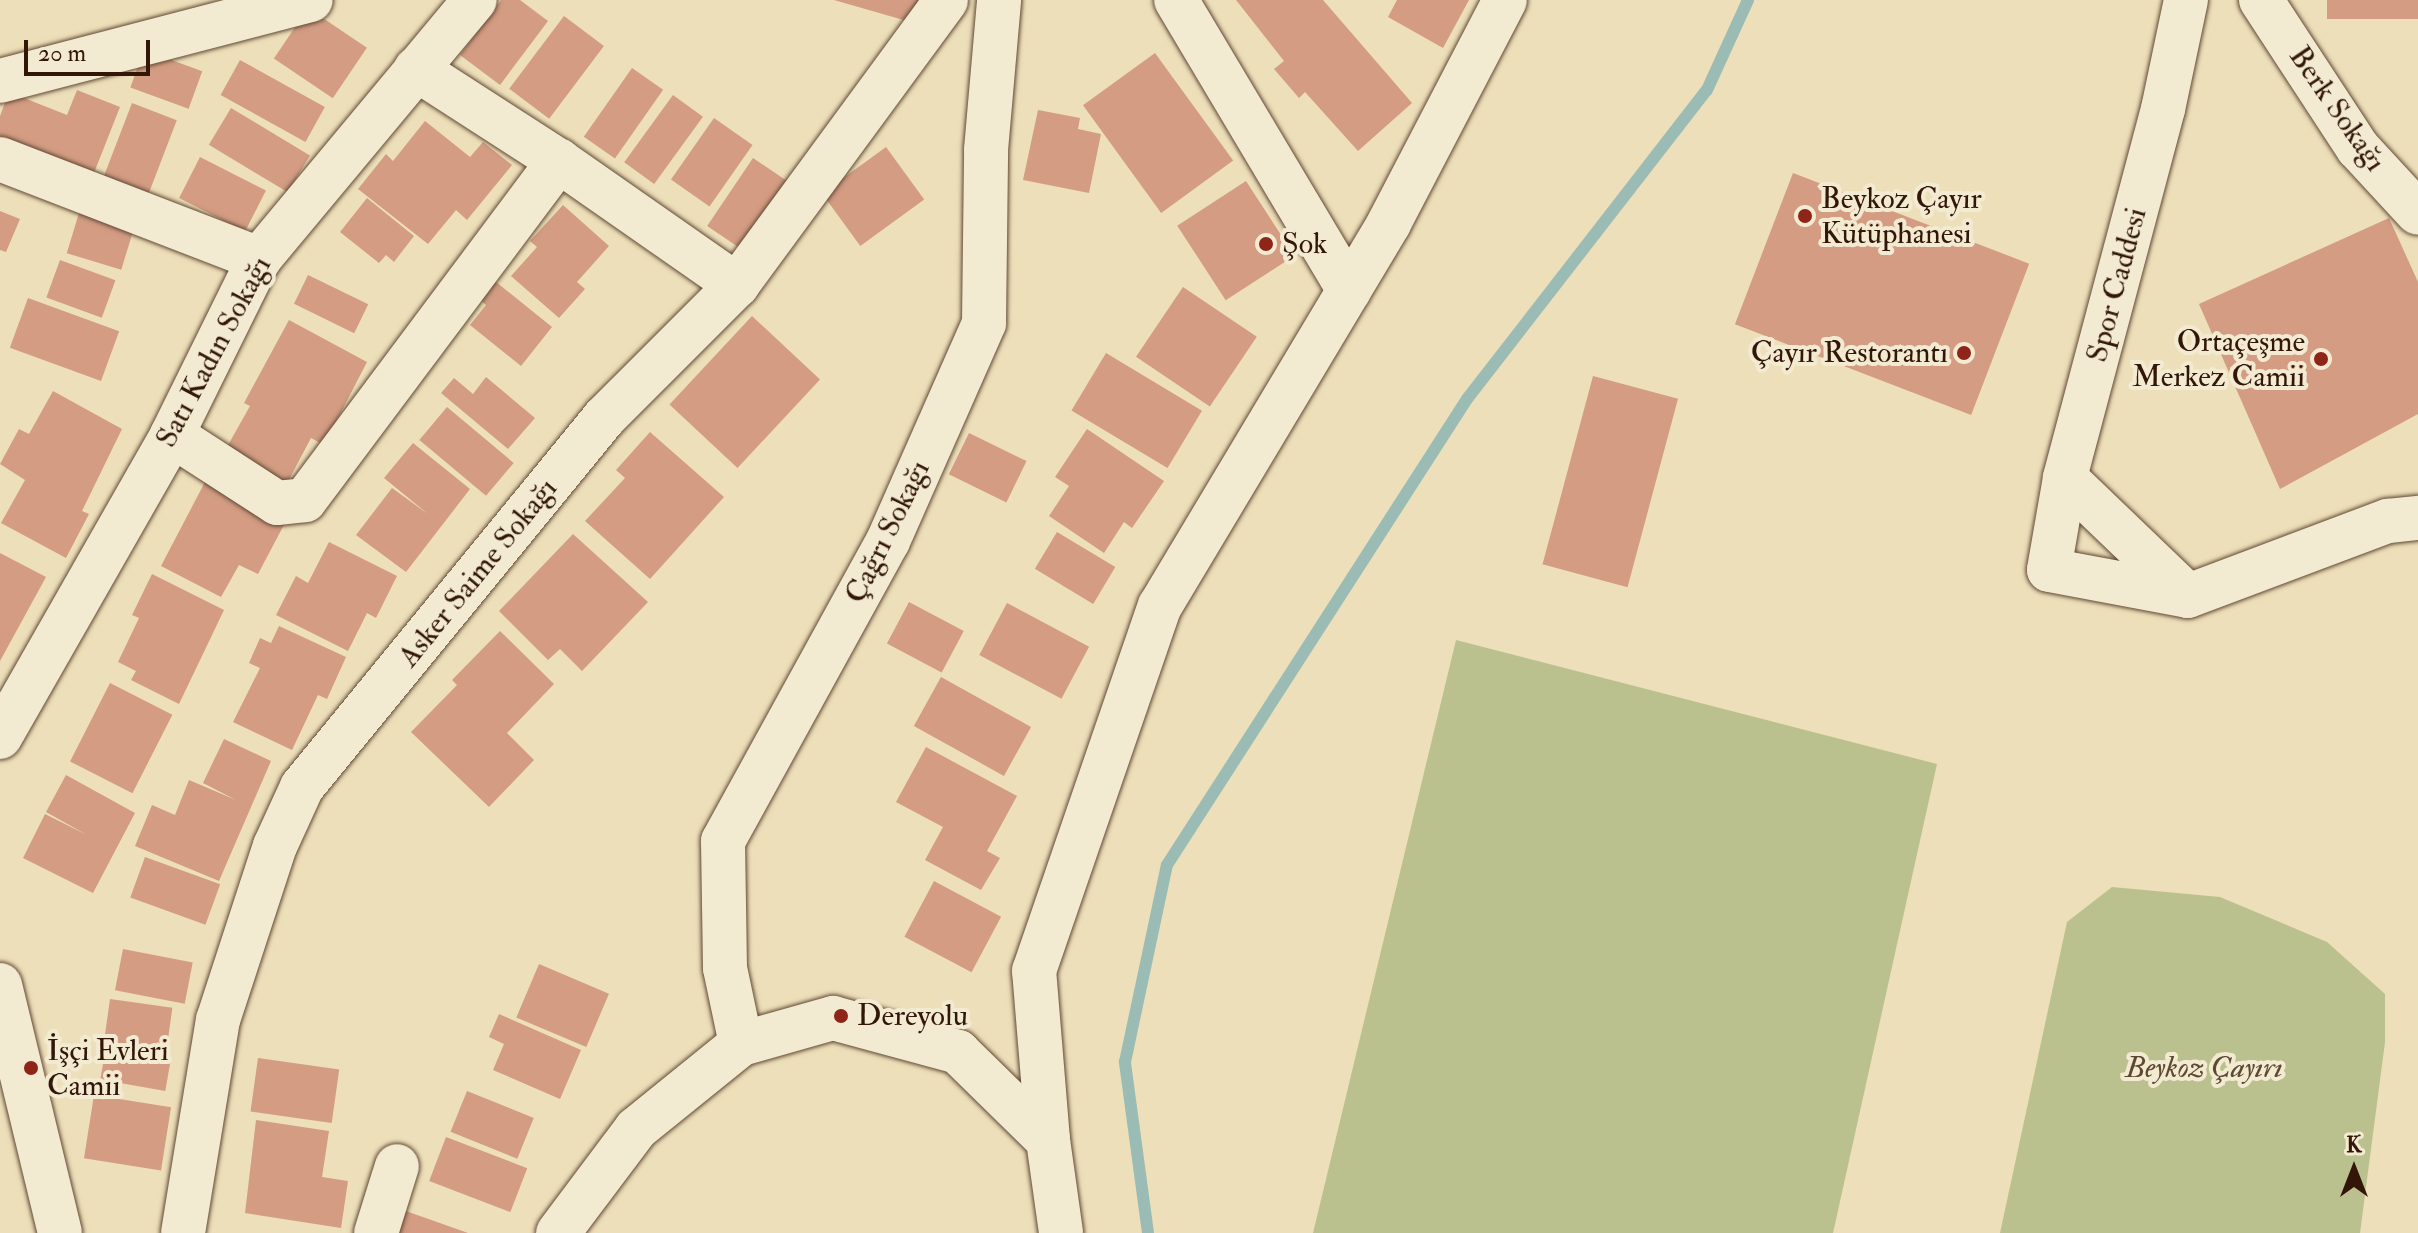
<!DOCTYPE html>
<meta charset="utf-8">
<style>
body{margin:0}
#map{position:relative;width:2418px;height:1233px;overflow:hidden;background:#eddfb9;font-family:"IM FELL Double Pica",serif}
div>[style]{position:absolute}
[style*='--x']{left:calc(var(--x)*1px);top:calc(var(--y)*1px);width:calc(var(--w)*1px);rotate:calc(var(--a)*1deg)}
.green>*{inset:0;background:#bac18e}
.stream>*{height:12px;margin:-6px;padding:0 6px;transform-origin:6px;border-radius:6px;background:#9abcb5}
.building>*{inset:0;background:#d39c83;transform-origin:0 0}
.roads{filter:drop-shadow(0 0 2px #614935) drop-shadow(0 0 2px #614935)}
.minor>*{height:44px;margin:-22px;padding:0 22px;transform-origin:22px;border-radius:22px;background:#f3ead2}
.dots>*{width:22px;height:22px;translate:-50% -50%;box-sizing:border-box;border:4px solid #f3ead2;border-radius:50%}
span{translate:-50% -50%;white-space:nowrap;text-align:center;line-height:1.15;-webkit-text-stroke:8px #f3ead2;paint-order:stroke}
.street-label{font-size:30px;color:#321709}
.poi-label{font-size:30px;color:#321709}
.left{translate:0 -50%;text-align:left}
.right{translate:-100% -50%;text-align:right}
.park-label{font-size:30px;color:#5b4a31;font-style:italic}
.north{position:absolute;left:2314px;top:1129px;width:80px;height:80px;-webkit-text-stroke:6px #f3ead2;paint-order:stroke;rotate:0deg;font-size:22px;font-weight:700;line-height:32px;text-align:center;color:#321709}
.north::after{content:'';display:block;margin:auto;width:28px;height:36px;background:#321709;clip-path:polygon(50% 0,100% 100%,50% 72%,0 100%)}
.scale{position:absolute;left:24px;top:40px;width:126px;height:36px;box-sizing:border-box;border:4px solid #321709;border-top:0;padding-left:10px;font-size:24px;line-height:28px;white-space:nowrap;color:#321709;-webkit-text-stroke:6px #f3ead2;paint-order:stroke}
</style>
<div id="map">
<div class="green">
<div style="clip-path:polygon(1456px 640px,1937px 764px,1833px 1233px,1313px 1233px)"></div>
<div style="clip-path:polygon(2112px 887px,2220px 897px,2327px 942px,2385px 994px,2385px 1042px,2360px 1233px,2000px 1233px,2067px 922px)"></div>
</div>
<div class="stream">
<div style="--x:1148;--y:1233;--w:173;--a:-97.7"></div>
<div style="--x:1125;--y:1062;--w:201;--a:-78"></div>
<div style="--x:1167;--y:865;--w:554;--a:-57.23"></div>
<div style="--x:1467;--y:399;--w:391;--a:-52.2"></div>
<div style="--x:1707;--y:90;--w:99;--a:-65.5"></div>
</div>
<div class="building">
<div style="clip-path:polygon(501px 0,520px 0,548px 21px,500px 85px,460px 55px)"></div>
<div style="clip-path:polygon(834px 0,928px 0,921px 25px)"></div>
<div style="clip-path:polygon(1236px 0,1323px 0,1412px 103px,1358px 151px,1305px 92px,1299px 98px,1274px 69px,1284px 61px)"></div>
<div style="clip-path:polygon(1397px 0,1469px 0,1443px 48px,1388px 17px)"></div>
<div style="left:2327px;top:0;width:91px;height:19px"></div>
<div style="left:308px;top:8px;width:71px;height:61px;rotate:34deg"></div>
<div style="left:564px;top:16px;width:50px;height:91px;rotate:37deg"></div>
<div style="left:144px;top:50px;width:62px;height:40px;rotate:20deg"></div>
<div style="left:1155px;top:53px;width:133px;height:89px;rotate:54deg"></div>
<div style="left:240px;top:60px;width:97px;height:40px;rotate:29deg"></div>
<div style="left:632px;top:68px;width:38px;height:84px;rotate:35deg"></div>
<div style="clip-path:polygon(77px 90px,120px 107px,90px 183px,0 148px,0 116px,9px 92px,67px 115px)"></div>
<div style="left:673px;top:95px;width:37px;height:83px;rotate:36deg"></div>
<div style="left:132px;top:103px;width:48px;height:78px;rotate:21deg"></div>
<div style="left:231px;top:108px;width:92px;height:43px;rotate:31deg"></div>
<div style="clip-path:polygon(1038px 110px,1080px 118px,1078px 129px,1101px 134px,1089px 193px,1023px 180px)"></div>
<div style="left:714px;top:118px;width:47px;height:75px;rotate:35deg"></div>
<div style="clip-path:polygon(425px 121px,470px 157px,483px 142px,512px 165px,467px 220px,456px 210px,428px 244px,358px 189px,386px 154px,393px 161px)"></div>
<div style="left:886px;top:147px;width:65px;height:79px;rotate:54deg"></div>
<div style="left:200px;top:157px;width:74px;height:46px;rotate:27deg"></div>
<div style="left:753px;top:158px;width:46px;height:82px;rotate:34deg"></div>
<div style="left:1793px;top:173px;width:253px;height:162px;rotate:21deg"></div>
<div style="left:1246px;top:181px;width:89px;height:82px;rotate:57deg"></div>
<div style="clip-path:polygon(367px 198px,414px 236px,394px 262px,386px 255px,379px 263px,340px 232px)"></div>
<div style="clip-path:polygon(563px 205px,609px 246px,577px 282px,585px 289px,559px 318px,511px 276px,537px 247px,530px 241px)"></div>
<div style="clip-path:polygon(0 211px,20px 219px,6px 252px,0 250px)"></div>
<div style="left:79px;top:213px;width:57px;height:42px;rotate:17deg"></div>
<div style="clip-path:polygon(2389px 218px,2418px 282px,2418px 414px,2280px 489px,2199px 304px)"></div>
<div style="left:60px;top:260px;width:59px;height:40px;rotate:20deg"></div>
<div style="clip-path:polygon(485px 273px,552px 327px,521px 366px,470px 325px,486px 305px,470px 292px)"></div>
<div style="left:308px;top:275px;width:67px;height:32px;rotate:26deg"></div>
<div style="left:1183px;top:287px;width:89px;height:84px;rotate:34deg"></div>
<div style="left:28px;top:298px;width:97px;height:53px;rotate:20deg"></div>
<div style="left:752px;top:316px;width:93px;height:121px;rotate:43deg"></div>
<div style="clip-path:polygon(289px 320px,367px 362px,324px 445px,311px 438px,285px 487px,223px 454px,250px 406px,244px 403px)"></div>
<div style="left:1106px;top:353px;width:112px;height:67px;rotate:31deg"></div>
<div style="left:1593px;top:376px;width:88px;height:195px;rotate:15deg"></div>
<div style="clip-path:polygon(486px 377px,535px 418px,508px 449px,441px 393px,454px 378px,473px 394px)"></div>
<div style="clip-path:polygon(53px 391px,122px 429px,82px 511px,89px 514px,66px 558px,1px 523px,25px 480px,0 464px,19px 429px,29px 434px)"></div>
<div style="left:447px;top:407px;width:87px;height:43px;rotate:40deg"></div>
<div style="clip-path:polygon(1087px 429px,1164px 481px,1132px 528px,1124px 522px,1104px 553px,1049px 516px,1069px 486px,1055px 477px)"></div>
<div style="clip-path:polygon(650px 432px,724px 497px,650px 579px,585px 521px,625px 478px,616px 470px)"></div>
<div style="left:969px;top:433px;width:64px;height:46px;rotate:26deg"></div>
<div style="clip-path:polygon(413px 443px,470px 489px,406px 572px,356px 535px,392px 488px,428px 514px,384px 478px)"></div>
<div style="clip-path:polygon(206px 480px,286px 521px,258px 574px,239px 565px,221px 597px,161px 566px)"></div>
<div style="left:1057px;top:532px;width:68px;height:43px;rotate:31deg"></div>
<div style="clip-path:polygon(573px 534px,648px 602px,582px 671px,560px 649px,548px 660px,499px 611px)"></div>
<div style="clip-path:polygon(329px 542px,397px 576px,376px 618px,367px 613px,348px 651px,276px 615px,296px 576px,308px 583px)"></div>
<div style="clip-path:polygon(0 553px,46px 577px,0 661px)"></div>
<div style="clip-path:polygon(152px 574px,224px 610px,179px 704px,131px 680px,136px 671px,118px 662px,139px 618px,132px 615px)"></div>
<div style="left:909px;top:602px;width:62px;height:47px;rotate:28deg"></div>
<div style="left:1007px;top:603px;width:93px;height:59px;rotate:28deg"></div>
<div style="clip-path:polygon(279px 626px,346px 657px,327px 699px,318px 695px,292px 750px,233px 722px,260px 668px,249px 663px,260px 638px,271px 643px)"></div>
<div style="clip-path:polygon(500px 631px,554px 684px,507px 733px,534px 760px,489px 807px,411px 732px,457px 685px,452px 680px)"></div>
<div style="left:941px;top:677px;width:103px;height:56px;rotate:29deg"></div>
<div style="left:110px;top:683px;width:70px;height:88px;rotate:27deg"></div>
<div style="clip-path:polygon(224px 739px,271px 761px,219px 881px,135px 846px,152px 805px,175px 815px,189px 780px,236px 800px,203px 783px)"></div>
<div style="clip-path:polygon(926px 747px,1017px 796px,987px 851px,1000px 858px,981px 890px,925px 860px,943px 827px,896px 802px)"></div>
<div style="clip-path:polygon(66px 775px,135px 813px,93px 893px,23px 858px,45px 814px,87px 835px,46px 812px)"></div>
<div style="left:145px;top:857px;width:80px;height:43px;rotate:20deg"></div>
<div style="left:934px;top:881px;width:76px;height:63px;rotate:28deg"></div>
<div style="left:123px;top:949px;width:71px;height:42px;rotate:11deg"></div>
<div style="left:539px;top:964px;width:76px;height:58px;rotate:23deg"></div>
<div style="left:110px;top:999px;width:63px;height:44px;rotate:8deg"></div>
<div style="clip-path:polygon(499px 1014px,581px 1050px,560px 1099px,493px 1070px,504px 1044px,489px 1037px)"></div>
<div style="left:106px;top:1047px;width:66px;height:33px;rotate:10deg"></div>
<div style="left:258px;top:1058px;width:82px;height:54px;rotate:8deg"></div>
<div style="left:467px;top:1091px;width:72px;height:44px;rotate:22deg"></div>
<div style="left:94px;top:1095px;width:78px;height:64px;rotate:9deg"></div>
<div style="clip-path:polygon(256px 1120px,329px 1131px,322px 1177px,348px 1181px,341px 1228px,245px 1213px)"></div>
<div style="left:446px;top:1137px;width:87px;height:47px;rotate:21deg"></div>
<div style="clip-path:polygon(403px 1210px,468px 1233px,395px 1233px)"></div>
</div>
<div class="roads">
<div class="minor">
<div style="--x:1176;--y:0;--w:338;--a:59.2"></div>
<div style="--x:2186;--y:0;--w:111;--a:101.9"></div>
<div style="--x:2163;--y:109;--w:382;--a:104.9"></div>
<div style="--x:2065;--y:478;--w:93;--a:99.9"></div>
<div style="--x:2049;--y:570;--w:141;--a:10.6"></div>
<div style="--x:2261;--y:0;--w:177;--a:56.8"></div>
<div style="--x:2358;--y:148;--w:88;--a:47.3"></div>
<div style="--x:416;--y:69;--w:170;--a:32.8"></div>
<div style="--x:559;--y:161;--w:217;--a:34.9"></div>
<div style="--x:0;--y:81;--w:321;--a:-14.6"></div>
<div style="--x:0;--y:159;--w:278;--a:21.1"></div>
<div style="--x:172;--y:435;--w:125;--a:32.9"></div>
<div style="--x:277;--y:503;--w:28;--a:-6"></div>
<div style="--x:305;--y:500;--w:424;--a:-53.2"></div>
<div style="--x:2065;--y:478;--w:170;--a:43.8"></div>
<div style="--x:2188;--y:596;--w:214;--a:-20.6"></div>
<div style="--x:2388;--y:521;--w:30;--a:-6"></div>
<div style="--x:0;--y:737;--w:348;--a:-60.3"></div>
<div style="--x:172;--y:435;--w:196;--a:-63.7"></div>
<div style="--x:259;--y:259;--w:337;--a:-50.2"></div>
<div style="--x:0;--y:985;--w:255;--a:76.4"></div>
<div style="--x:741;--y:1044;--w:78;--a:-101.9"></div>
<div style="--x:725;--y:968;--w:127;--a:-90.9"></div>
<div style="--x:723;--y:841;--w:342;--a:-61.2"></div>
<div style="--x:888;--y:541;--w:238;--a:-66.2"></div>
<div style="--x:984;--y:323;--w:173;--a:-89.3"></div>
<div style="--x:986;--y:150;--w:151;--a:-85"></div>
<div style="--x:1048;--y:1140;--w:170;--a:-94.7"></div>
<div style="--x:1034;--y:971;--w:386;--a:-71"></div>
<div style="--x:1160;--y:606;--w:446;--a:-59.1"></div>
<div style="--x:1389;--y:223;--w:251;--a:-62.5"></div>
<div style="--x:183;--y:1233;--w:216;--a:-80.7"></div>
<div style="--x:218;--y:1020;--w:183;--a:-71.9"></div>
<div style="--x:275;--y:846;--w:65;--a:-65.4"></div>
<div style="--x:302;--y:787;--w:478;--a:-50.7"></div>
<div style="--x:605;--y:417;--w:187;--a:-45"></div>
<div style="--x:737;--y:285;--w:353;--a:-53.7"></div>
<div style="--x:376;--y:1233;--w:70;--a:-72.6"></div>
<div style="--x:558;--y:1233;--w:130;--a:-53.1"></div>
<div style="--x:636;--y:1129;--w:135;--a:-39"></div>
<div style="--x:741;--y:1044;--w:96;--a:-15.8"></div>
<div style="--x:833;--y:1018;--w:130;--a:15.2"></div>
<div style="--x:958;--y:1052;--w:126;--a:44.4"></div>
<div style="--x:1048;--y:1140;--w:94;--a:82"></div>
</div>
</div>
<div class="dots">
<div style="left:1805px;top:216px;background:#8f2418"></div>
<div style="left:1266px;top:244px;background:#8f2418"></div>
<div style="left:1964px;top:353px;background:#8f2418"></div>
<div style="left:2321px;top:359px;background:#8f2418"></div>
<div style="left:841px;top:1016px;background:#8f2418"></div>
<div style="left:31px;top:1068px;background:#8f2418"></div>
</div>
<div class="street-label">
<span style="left:2337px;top:109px;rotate:55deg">Berk Sokağı</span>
<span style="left:2117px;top:285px;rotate:-75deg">Spor Caddesi</span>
<span style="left:214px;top:352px;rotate:-62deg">Satı Kadın Sokağı</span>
<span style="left:888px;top:532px;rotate:-64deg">Çağrı Sokağı</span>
<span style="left:478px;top:573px;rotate:-51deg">Asker Saime Sokağı</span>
</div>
<div class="poi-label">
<span class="left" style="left:1821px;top:216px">Beykoz Çayır<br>Kütüphanesi</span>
<span class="left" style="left:1282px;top:244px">Şok</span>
<span class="right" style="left:2305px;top:359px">Ortaçeşme<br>Merkez Camii</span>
<span class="right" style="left:1948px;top:353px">Çayır Restorantı</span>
<span class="left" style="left:857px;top:1016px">Dereyolu</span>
<span class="left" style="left:47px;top:1068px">İşçi Evleri<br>Camii</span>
</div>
<div class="park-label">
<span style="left:2204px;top:1068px">Beykoz Çayırı</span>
</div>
<div class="north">K</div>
<div class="scale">20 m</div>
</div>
